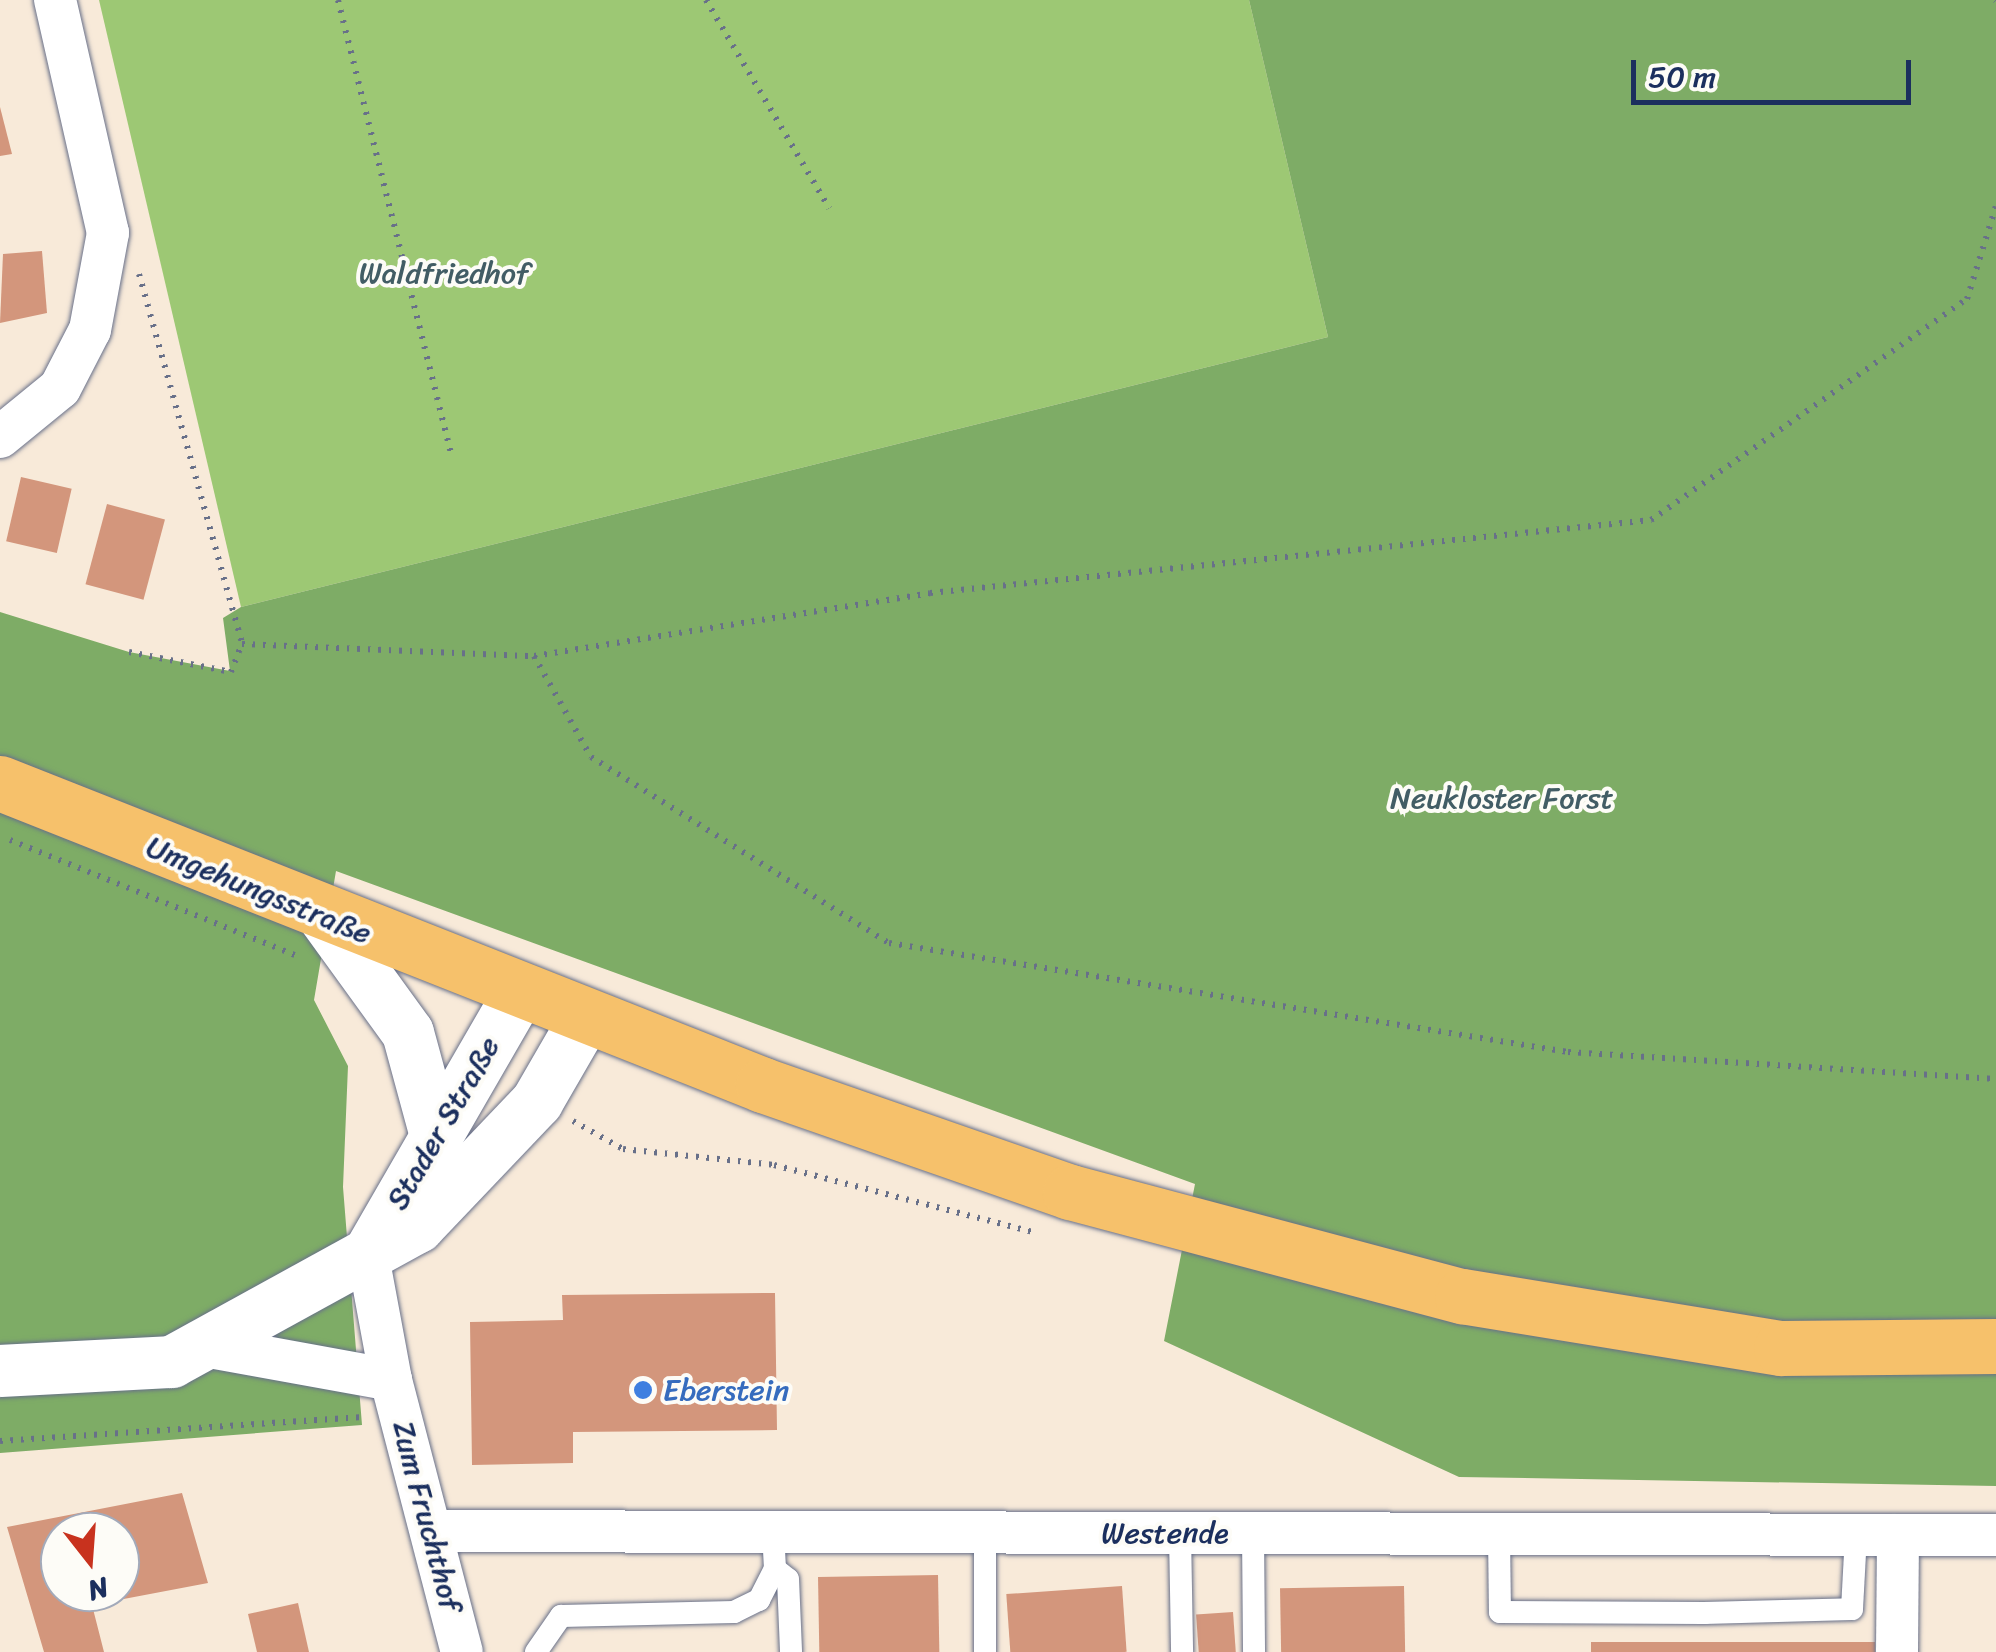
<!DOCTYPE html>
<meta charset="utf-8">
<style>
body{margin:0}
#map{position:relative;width:1996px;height:1652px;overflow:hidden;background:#f8ead9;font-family:Sriracha,sans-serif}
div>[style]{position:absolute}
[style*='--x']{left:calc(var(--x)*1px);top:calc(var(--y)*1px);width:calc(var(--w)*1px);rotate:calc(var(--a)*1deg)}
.green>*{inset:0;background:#9dc874}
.forest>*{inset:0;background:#7eac66}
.building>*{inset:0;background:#d3967c;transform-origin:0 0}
.path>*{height:6px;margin-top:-3px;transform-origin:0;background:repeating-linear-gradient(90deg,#687089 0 2.5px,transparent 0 10.5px)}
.roads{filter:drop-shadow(0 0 2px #687089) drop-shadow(0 0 2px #687089)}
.service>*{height:22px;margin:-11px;padding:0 11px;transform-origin:11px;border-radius:11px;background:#fff}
.minor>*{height:42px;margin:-21px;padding:0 21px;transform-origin:21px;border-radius:21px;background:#fff}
.tertiary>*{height:52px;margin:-26px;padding:0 26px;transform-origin:26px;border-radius:26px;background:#fff}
.primary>*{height:55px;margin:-27.5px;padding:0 27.5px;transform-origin:27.5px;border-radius:27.5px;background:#f6c16b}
.dots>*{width:28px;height:28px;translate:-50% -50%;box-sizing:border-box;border:5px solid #fdfcf7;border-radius:50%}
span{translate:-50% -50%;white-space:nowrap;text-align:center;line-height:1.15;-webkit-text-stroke:8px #fdfcf7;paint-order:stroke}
.park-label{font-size:30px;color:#425d65}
.street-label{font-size:30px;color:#1b2f5e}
.shop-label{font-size:30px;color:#366cbe}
.left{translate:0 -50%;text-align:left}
.north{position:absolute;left:40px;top:1512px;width:100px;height:100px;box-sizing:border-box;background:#fdfcf7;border:2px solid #a3aaba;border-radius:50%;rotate:163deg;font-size:28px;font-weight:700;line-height:40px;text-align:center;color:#1b2f5e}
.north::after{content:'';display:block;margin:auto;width:35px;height:45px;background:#c8321e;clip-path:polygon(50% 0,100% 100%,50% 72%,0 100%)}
.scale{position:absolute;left:1631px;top:60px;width:280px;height:45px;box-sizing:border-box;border:5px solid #1b2f5e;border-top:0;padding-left:12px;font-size:30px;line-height:35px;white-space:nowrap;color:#1b2f5e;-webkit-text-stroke:8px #fdfcf7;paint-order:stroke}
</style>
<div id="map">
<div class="green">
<div style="clip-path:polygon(99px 0,1249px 0,1328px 337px,241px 607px)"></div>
</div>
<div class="forest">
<div style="clip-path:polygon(1249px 0,1996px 0,1996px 1486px,1459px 1477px,1164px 1341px,1195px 1184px,336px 871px,314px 1000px,348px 1066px,343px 1187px,362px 1425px,0 1453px,0 612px,129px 652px,230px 671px,223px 618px,241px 607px,1328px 337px)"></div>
</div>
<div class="building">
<div style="clip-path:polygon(0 107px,12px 154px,0 156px)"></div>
<div style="clip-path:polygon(42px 251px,47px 313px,0 323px,3px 254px)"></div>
<div style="left:21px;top:477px;width:52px;height:66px;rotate:13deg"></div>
<div style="left:107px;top:504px;width:60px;height:83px;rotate:15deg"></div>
<div style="clip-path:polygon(775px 1293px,777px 1430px,573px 1432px,573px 1463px,472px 1465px,470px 1322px,563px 1320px,562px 1295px)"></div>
<div style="clip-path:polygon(evenodd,182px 1493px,208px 1583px,92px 1605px,104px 1652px,44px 1652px,7px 1527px,182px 1493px,60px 1532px,120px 1532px,120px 1592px,60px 1592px,60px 1532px)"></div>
<div style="left:938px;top:1575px;width:77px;height:120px;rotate:89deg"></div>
<div style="left:1122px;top:1586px;width:66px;height:116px;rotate:86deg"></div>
<div style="left:1404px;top:1586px;width:66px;height:124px;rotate:89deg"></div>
<div style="clip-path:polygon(298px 1603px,309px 1652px,257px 1652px,248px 1614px)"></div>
<div style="left:1233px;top:1612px;width:40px;height:37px;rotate:86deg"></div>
<div style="left:1591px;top:1642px;width:284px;height:10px"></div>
</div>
<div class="path">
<div style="--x:338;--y:0;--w:466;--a:76"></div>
<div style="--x:706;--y:0;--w:242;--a:59.4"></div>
<div style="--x:1995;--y:0;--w:1;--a:45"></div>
<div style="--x:139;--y:274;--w:384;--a:74.4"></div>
<div style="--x:242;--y:644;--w:292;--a:2.4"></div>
<div style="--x:534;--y:656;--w:401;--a:-9"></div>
<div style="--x:930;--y:593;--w:725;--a:-5.78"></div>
<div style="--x:1651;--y:520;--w:386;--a:-35"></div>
<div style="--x:1967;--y:299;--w:97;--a:-72.7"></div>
<div style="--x:129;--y:652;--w:104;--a:11.1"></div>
<div style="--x:231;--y:672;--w:30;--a:-69"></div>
<div style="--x:534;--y:656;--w:116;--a:60.6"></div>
<div style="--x:591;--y:757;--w:351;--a:32"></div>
<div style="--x:889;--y:943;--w:688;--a:9.12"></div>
<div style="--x:1568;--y:1052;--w:429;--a:3.6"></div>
<div style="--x:10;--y:840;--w:307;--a:22"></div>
<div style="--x:573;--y:1121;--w:57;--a:29.2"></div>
<div style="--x:623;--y:1149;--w:152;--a:6"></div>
<div style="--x:774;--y:1165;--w:268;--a:14.5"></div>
<div style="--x:0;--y:1441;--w:360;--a:-3.8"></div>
</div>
<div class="roads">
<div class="service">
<div style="--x:985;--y:1532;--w:120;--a:90"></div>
<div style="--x:1180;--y:1533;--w:119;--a:89"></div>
<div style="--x:1253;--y:1533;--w:119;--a:89.5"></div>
<div style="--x:1499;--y:1534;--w:78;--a:89.3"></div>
<div style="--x:1500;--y:1612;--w:204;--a:0.3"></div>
<div style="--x:1704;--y:1613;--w:148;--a:-1.5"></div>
<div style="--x:1852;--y:1609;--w:74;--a:-86.9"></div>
<div style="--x:775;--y:1569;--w:16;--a:38"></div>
<div style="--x:788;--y:1579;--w:73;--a:87.6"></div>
<div style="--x:536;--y:1652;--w:44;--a:-55.2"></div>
<div style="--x:561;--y:1616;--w:173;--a:-1.3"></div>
<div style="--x:734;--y:1612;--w:28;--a:-26"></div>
<div style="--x:759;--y:1600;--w:35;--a:-63"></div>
<div style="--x:775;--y:1569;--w:37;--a:-93"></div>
</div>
<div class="minor">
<div style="--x:0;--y:437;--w:77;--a:-39.2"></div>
<div style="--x:60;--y:388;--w:65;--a:-62.7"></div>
<div style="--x:90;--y:330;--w:99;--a:-79.5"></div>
<div style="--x:108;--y:233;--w:239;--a:-102.8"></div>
<div style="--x:368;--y:1256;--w:126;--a:79.5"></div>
<div style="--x:210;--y:1347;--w:184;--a:10.3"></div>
<div style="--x:391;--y:1380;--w:281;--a:75.4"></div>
<div style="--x:432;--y:1531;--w:1564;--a:0.15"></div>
<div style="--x:1897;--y:1652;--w:117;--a:-89.5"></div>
</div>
<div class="tertiary">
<div style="--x:324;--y:917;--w:143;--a:54.1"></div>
<div style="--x:408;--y:1033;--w:107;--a:74.8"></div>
<div style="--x:371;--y:1250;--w:298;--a:-60"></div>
<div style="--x:0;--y:1371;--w:172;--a:-3"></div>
<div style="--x:172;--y:1362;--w:281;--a:-28.8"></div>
<div style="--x:418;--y:1227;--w:173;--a:-46.4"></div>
<div style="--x:537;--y:1102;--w:98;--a:-60"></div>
</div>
<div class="primary">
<div style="--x:0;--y:783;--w:821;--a:21.59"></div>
<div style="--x:763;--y:1085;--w:325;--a:19.2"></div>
<div style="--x:1070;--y:1192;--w:406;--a:14.9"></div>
<div style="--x:1462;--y:1296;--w:323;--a:9.3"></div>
<div style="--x:1781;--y:1348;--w:215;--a:-0.5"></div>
</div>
</div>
<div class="dots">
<div style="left:643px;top:1390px;background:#3f7fe0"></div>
</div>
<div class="park-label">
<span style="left:444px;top:273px">Waldfriedhof</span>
<span style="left:1502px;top:798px">Neukloster Forst</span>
</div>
<div class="street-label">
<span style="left:259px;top:890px;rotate:22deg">Umgehungsstraße</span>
<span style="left:443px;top:1123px;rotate:-60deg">Stader Straße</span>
<span style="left:427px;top:1516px;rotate:75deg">Zum Fruchthof</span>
<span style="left:1165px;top:1533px">Westende</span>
</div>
<div class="shop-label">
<span class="left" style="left:663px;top:1390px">Eberstein</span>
</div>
<div class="north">N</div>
<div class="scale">50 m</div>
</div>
